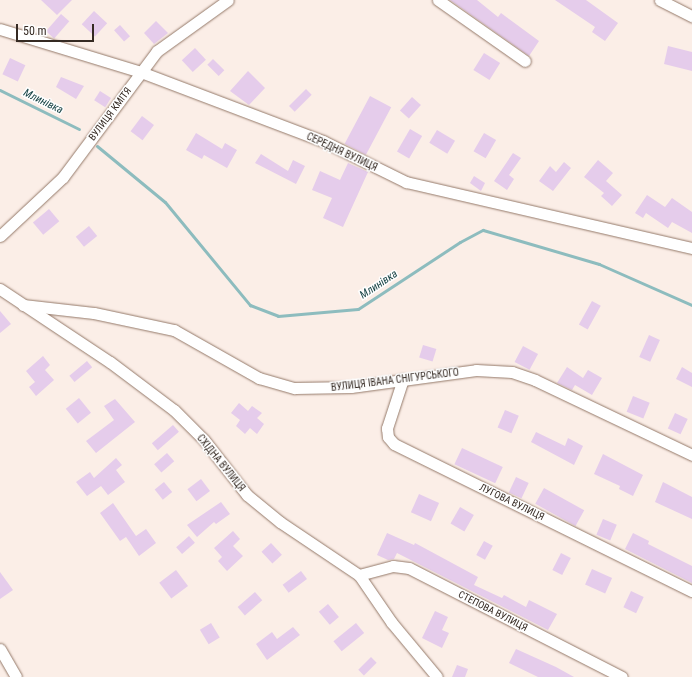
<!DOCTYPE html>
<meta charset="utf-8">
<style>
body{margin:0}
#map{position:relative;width:692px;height:677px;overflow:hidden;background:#fbeee7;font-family:"Roboto Condensed",sans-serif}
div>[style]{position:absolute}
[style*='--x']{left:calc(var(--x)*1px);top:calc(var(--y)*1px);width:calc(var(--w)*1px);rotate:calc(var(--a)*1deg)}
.stream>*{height:3px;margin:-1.5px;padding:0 1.5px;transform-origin:1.5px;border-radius:1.5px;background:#8dbcbe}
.building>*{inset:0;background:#e5cceb;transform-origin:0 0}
.roads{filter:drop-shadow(0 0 1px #947969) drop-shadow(0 0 1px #947969)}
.minor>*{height:11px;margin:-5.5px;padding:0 5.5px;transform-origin:5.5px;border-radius:5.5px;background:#fff}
span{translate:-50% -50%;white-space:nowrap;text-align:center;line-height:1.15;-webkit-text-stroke:3px #fefefe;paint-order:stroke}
.street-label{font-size:10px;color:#352a23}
.water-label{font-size:11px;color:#184446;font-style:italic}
.scale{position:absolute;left:16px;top:24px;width:78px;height:18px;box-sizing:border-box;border:2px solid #352a23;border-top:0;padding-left:5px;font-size:12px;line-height:14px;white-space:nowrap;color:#352a23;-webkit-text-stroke:3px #fefefe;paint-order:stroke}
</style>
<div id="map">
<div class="stream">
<div style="--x:0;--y:90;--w:88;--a:26.3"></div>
<div style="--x:97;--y:146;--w:88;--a:39.5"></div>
<div style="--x:165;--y:202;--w:134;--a:50.5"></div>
<div style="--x:250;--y:305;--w:30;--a:21"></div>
<div style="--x:278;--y:316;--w:80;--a:-5"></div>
<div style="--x:358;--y:309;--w:122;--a:-33.3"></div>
<div style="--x:460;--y:242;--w:26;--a:-28"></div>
<div style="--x:483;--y:230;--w:121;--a:16.3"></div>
<div style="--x:599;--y:264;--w:102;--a:23.8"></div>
</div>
<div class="building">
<div style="clip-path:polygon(41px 0,72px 0,57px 15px)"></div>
<div style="clip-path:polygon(450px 0,477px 0,498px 17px,501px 13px,539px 41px,529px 56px)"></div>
<div style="clip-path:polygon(555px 0,586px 0,618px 23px,605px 41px,592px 32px,595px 27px)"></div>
<div style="left:94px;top:11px;width:18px;height:18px;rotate:43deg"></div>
<div style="left:61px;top:14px;width:11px;height:23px;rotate:41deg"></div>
<div style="clip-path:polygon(156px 21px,168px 33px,154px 44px,144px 33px)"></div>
<div style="left:120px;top:25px;width:15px;height:8px;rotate:48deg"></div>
<div style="clip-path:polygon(668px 46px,692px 52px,692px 71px,664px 64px)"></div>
<div style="left:195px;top:48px;width:16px;height:18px;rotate:47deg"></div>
<div style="left:484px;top:53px;width:19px;height:20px;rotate:32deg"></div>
<div style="left:10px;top:58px;width:17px;height:18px;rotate:25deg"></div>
<div style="left:213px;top:59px;width:16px;height:8px;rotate:45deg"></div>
<div style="clip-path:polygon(248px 71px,265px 88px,249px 105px,230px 91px)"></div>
<div style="clip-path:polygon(61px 77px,84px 86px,76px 99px,56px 87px)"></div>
<div style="left:306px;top:89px;width:8px;height:24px;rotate:45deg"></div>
<div style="left:100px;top:91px;width:13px;height:11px;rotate:32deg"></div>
<div style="left:370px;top:96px;width:24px;height:54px;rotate:28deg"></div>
<div style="left:412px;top:97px;width:12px;height:18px;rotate:42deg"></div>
<div style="left:142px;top:116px;width:15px;height:19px;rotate:37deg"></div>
<div style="left:410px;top:129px;width:14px;height:26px;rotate:30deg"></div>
<div style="left:437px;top:130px;width:21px;height:15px;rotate:31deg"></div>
<div style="clip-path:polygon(196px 133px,222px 149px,225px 143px,237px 150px,227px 168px,204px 155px,202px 159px,186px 150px)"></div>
<div style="left:484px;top:133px;width:14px;height:21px;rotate:30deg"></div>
<div style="clip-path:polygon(513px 153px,521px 158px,509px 175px,514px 179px,507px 190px,494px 181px)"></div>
<div style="clip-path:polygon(261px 154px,288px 171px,293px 160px,305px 166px,296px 184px,255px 163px)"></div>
<div style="clip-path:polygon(598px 160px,613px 173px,606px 181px,622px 195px,612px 206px,601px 196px,604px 193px,584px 177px)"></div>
<div style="clip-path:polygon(564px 162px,571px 168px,553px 191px,539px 181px,550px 166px,556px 172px)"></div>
<div style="clip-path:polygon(348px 163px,368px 172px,343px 227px,323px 218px,332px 198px,312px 190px,320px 171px,340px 180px)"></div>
<div style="clip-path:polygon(474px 176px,485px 183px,481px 191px,470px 183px)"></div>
<div style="clip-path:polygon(647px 195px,665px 207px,672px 198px,692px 212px,692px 233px,672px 222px,668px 228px,646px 213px,643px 218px,635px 213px)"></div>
<div style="left:49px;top:209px;width:16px;height:21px;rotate:50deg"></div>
<div style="left:89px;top:226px;width:13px;height:17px;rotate:51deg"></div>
<div style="left:592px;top:301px;width:10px;height:27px;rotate:29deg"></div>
<div style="clip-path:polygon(0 311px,11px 324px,0 333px)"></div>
<div style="left:649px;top:335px;width:12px;height:24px;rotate:24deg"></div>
<div style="left:423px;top:345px;width:14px;height:13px;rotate:17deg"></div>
<div style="left:523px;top:346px;width:17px;height:18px;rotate:28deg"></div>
<div style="clip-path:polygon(43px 356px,50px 365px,45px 370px,54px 380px,36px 396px,29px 387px,35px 382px,26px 371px)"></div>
<div style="left:87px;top:361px;width:8px;height:23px;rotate:50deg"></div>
<div style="clip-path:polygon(567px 367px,583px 378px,588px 370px,602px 378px,592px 395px,575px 385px,572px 390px,557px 383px)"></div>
<div style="clip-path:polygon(682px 367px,692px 373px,692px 387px,676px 379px)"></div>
<div style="left:633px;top:396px;width:18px;height:17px;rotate:22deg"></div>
<div style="left:79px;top:398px;width:19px;height:17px;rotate:51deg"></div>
<div style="clip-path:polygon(115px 399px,135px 422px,96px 453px,86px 441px,114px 420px,104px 406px)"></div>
<div style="clip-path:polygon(239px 403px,248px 411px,252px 406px,262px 413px,257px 418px,264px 424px,257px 434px,250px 428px,245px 434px,236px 426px,240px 420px,231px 413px)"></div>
<div style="left:505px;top:410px;width:15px;height:19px;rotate:23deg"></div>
<div style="left:675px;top:413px;width:14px;height:17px;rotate:25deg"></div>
<div style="left:173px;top:425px;width:9px;height:28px;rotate:49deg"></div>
<div style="clip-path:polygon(536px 432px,565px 446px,568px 438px,583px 446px,574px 465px,531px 442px)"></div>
<div style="left:462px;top:448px;width:45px;height:18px;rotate:25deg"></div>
<div style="left:167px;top:453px;width:11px;height:17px;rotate:49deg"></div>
<div style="clip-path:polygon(603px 454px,643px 475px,633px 496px,619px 489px,620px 486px,594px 474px)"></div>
<div style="clip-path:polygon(116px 458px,122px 465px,116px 470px,125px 482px,108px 495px,101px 486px,87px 496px,76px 482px,90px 472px,94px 478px)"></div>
<div style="left:516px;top:477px;width:14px;height:17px;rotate:25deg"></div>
<div style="left:201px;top:479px;width:15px;height:17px;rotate:53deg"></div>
<div style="left:164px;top:482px;width:13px;height:12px;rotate:51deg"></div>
<div style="clip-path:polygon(663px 482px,692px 497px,692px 519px,655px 502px)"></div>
<div style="left:544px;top:488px;width:46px;height:18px;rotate:29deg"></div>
<div style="left:419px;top:494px;width:22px;height:20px;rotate:24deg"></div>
<div style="clip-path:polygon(221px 502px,230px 514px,216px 524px,214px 522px,197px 537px,187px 525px)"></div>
<div style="clip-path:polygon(113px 503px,136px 536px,146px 529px,156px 543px,139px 556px,126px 537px,120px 541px,100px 513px)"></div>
<div style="left:460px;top:507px;width:16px;height:19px;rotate:30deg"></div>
<div style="left:603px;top:519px;width:15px;height:17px;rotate:23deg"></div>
<div style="clip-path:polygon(233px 531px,240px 539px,233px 546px,243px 556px,227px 571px,218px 561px,222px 557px,214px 548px)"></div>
<div style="clip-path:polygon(387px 533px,414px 545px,415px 543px,478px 577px,474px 585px,502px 598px,504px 595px,526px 607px,529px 600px,557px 614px,548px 630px,397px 553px,394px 559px,388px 560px,377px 555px)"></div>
<div style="clip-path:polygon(633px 533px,649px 541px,648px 544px,692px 566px,692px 583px,625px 549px)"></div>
<div style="left:189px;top:536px;width:9px;height:17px;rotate:49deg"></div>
<div style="left:484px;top:541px;width:10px;height:16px;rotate:29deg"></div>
<div style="left:271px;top:543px;width:16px;height:13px;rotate:47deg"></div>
<div style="left:561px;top:553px;width:11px;height:19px;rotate:27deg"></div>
<div style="left:592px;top:569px;width:22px;height:17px;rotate:24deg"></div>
<div style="left:176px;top:570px;width:20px;height:21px;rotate:53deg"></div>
<div style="left:301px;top:571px;width:10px;height:23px;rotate:53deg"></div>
<div style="clip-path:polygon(0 572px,13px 590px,0 599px)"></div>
<div style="left:631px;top:591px;width:14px;height:18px;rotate:25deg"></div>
<div style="left:255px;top:592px;width:11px;height:23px;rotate:49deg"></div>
<div style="left:328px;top:604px;width:17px;height:12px;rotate:50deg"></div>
<div style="clip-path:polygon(435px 611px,448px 617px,442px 630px,449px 633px,442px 648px,422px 638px)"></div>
<div style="left:211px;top:623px;width:17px;height:13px;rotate:59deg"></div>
<div style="left:356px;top:623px;width:13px;height:29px;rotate:51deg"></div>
<div style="clip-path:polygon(293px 627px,300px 635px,267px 660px,256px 644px,272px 632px,277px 639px)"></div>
<div style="clip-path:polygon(516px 649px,556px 667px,574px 677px,538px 677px,509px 663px)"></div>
<div style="left:371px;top:657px;width:8px;height:18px;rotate:45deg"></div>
<div style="clip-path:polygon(457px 665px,468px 669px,465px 677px,452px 677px)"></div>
</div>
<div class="roads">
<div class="minor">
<div style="--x:438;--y:0;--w:106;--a:35"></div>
<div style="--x:660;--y:0;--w:36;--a:27"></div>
<div style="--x:0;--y:29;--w:147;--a:17"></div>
<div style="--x:141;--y:72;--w:195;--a:20.8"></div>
<div style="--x:323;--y:141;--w:93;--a:26.3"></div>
<div style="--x:406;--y:182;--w:294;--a:13"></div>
<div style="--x:0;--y:236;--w:86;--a:-43.1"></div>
<div style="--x:63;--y:177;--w:157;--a:-53.3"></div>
<div style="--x:157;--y:51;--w:87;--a:-35.7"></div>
<div style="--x:0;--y:289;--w:132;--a:33.6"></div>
<div style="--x:110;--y:362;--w:80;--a:36.9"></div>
<div style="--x:174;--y:410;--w:42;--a:45"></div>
<div style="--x:204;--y:440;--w:70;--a:52"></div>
<div style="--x:247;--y:495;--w:43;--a:39.3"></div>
<div style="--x:280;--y:522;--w:95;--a:33.9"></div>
<div style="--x:359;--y:575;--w:58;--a:55.5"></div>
<div style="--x:392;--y:623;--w:70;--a:50.2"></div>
<div style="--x:23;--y:305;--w:71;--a:6.4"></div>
<div style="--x:94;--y:313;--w:82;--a:12"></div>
<div style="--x:174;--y:330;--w:98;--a:29.5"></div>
<div style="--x:259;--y:378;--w:37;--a:16"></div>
<div style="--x:295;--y:388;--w:56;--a:-1"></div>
<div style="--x:351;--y:387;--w:126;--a:-7.7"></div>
<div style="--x:476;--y:370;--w:36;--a:3"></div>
<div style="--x:512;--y:372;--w:24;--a:19"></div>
<div style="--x:535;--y:380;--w:174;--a:25.5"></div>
<div style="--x:403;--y:379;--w:52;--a:108.1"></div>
<div style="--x:387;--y:428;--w:9;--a:84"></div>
<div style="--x:388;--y:437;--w:9;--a:49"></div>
<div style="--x:394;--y:444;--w:332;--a:26.3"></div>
<div style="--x:359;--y:575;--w:35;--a:-15"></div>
<div style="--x:393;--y:566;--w:16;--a:7"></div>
<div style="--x:409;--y:568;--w:239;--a:27.1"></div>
<div style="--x:0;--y:649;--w:32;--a:60"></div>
</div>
</div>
<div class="street-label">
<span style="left:110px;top:114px;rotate:-53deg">ВУЛИЦЯ КМІТЯ</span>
<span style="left:342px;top:152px;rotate:25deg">СЕРЕДНЯ ВУЛИЦЯ</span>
<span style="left:395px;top:380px;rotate:-7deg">ВУЛИЦЯ ІВАНА СНІГУРСЬКОГО</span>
<span style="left:221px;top:463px;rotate:51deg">СХІДНА ВУЛИЦЯ</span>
<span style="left:512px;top:502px;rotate:26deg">ЛУГОВА ВУЛИЦЯ</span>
<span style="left:493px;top:611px;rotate:27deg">СТЕПОВА ВУЛИЦЯ</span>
</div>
<div class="water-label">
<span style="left:43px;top:102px;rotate:26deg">Млинівка</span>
<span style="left:379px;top:285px;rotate:-34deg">Млинівка</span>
</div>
<div class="scale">50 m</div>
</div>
